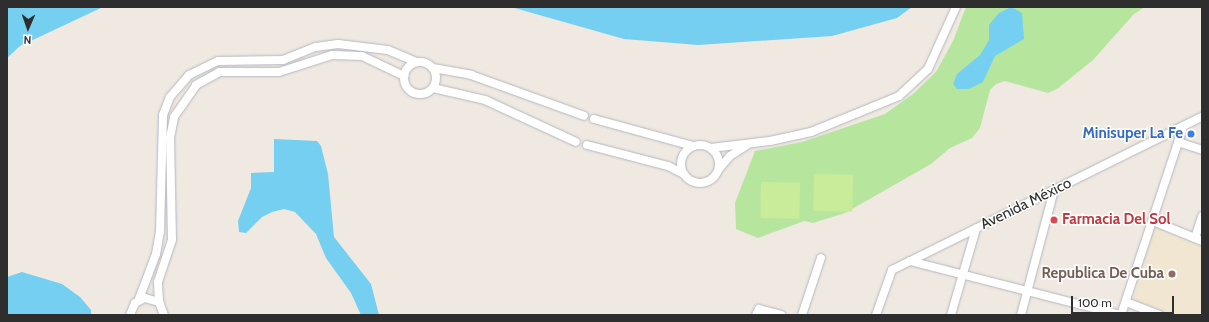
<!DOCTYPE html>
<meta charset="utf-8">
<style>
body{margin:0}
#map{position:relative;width:1209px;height:322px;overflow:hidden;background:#efe9e1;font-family:Cabin,sans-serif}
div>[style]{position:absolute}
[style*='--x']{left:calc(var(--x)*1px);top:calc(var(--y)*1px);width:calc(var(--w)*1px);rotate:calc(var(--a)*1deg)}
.education>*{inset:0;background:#f0e6d1}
.green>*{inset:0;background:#b6e59e}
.pitch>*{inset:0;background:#c9ec9a;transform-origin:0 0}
.water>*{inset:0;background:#75cff0}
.roads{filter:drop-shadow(0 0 1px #b4b7c1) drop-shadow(0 0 1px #b4b7c1)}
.street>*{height:8px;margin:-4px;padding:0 4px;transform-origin:4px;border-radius:4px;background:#fff}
.street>.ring{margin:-4px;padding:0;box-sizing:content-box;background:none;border:8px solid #fff;border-radius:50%}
.dots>*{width:11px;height:11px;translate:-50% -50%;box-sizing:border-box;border:2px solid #fff;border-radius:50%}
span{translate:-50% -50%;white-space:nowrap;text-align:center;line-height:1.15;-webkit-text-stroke:3px #fff;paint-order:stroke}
.shop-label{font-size:15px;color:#366cbe;font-weight:700}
.right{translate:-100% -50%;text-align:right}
.street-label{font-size:15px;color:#2e2e2e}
.health-label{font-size:15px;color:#be3a42;font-weight:700}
.left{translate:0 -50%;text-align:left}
.education-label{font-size:15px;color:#785e54;font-weight:700}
.frame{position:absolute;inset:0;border:8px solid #2e2e2e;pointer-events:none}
.north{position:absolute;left:8px;top:8px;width:40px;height:40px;-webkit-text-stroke:3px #fff;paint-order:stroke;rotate:182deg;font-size:11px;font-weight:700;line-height:16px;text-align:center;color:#2e2e2e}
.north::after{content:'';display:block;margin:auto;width:14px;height:18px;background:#2e2e2e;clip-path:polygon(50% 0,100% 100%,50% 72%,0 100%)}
.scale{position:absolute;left:1071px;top:296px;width:103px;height:18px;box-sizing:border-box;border:2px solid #2e2e2e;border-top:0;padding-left:5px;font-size:12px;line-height:14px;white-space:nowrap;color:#2e2e2e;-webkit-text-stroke:3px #fff;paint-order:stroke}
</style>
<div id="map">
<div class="education">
<div style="clip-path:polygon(1155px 227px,1202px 247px,1202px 315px,1174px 315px,1133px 301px)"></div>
</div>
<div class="green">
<div style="clip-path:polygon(966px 7px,1145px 7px,1134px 14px,1093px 60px,1057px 89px,1048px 93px,1005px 81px,996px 84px,990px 90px,980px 128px,972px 138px,950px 148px,931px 164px,845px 213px,813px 223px,804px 221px,758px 238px,736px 229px,735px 203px,755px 151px,802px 142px,885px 114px,913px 94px,936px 72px,953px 41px)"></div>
</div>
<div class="pitch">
<div style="left:814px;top:174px;width:39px;height:37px;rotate:1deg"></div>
<div style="left:761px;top:182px;width:39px;height:36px;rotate:1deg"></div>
</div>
<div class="water">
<div style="clip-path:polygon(7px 7px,103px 7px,20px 46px,7px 58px)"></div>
<div style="clip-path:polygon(511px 7px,912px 7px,897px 18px,832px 36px,698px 45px,624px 39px)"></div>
<div style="clip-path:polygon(1011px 7px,1022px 13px,1024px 39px,995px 56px,983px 82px,969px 89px,957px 89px,953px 84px,957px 74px,980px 55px,989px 40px,989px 25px,999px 13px)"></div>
<div style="clip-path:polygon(274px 139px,317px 141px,321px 146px,328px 174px,334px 237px,371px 284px,379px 315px,361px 315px,351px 293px,326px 258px,316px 234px,295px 212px,284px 209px,272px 212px,262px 217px,246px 233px,239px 232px,238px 221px,251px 188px,251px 173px,274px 172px)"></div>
<div style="clip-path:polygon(22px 272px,62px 284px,80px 297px,91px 310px,91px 315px,7px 315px,7px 277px)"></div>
</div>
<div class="roads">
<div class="street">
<div class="ring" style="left:404px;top:62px;width:24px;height:24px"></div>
<div style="--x:433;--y:68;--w:39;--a:10"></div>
<div style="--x:471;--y:75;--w:120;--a:19.9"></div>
<div style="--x:433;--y:88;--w:53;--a:13"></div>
<div style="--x:485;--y:100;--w:100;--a:24.8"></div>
<div style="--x:594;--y:119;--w:103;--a:15.3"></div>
<div style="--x:1178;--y:142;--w:25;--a:18"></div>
<div class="ring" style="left:681px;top:145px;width:30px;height:30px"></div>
<div style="--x:587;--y:145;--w:84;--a:14.5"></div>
<div style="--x:668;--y:166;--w:18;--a:27"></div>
<div style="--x:711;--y:148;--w:59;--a:-6.8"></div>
<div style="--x:770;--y:141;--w:42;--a:-12.4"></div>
<div style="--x:811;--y:132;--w:95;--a:-22.2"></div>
<div style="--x:899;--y:96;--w:40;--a:-43"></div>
<div style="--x:928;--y:69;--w:68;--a:-65.7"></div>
<div style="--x:719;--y:169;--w:17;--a:-50"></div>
<div style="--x:730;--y:156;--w:20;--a:-33"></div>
<div style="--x:1153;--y:221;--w:53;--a:22.2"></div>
<div style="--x:1195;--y:238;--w:23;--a:-72"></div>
<div style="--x:910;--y:261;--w:218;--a:14.4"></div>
<div style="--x:139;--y:299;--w:48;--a:-69.3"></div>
<div style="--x:156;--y:254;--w:22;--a:-80"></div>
<div style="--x:160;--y:232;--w:117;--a:-88.5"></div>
<div style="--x:163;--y:115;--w:19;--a:-69"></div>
<div style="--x:170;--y:97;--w:29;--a:-49"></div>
<div style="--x:189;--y:75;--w:32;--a:-26"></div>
<div style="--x:218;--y:61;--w:65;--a:-0.9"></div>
<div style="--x:283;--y:60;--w:35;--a:-22"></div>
<div style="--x:316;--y:47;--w:22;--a:-8"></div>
<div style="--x:338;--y:44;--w:50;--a:6.8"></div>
<div style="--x:388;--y:50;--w:30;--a:23"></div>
<div style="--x:159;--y:302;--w:20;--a:-93"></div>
<div style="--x:158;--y:282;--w:44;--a:-71.6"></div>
<div style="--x:172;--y:240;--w:102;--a:-91.1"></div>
<div style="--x:170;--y:138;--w:21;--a:-79"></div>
<div style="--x:174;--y:117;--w:39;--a:-55"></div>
<div style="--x:196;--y:85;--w:26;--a:-29"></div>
<div style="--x:219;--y:72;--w:60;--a:0"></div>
<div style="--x:279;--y:72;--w:56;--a:-17.8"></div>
<div style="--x:332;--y:55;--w:30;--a:2"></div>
<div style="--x:362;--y:56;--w:47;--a:25.5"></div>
<div style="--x:1126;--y:302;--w:36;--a:21"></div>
<div style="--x:130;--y:315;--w:13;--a:-67"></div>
<div style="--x:135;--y:303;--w:11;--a:-27"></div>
<div style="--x:145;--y:298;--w:15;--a:16"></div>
<div style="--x:159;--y:302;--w:14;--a:69"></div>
<div style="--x:756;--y:315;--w:7;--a:-63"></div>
<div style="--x:759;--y:309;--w:23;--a:15"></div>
<div style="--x:802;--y:315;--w:60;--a:-71.6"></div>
<div style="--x:876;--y:315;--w:48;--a:-70.4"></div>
<div style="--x:892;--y:270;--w:346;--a:-26.3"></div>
<div style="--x:951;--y:315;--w:90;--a:-73.8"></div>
<div style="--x:1021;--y:315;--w:129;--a:-75.2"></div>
<div style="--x:1121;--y:315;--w:198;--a:-71.7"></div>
</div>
</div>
<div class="dots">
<div style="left:1191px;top:134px;background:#3f7fe0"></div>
<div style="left:1054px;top:220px;background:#e0444e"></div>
<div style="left:1172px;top:274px;background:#8d6e63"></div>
</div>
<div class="shop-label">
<span class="right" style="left:1183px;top:134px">Minisuper La Fe</span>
</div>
<div class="street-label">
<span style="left:1026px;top:204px;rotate:-26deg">Avenida México</span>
</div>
<div class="health-label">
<span class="left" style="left:1062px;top:220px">Farmacia Del Sol</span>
</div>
<div class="education-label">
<span class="right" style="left:1164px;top:274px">Republica De Cuba</span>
</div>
<div class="frame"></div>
<div class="north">N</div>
<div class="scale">100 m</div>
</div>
